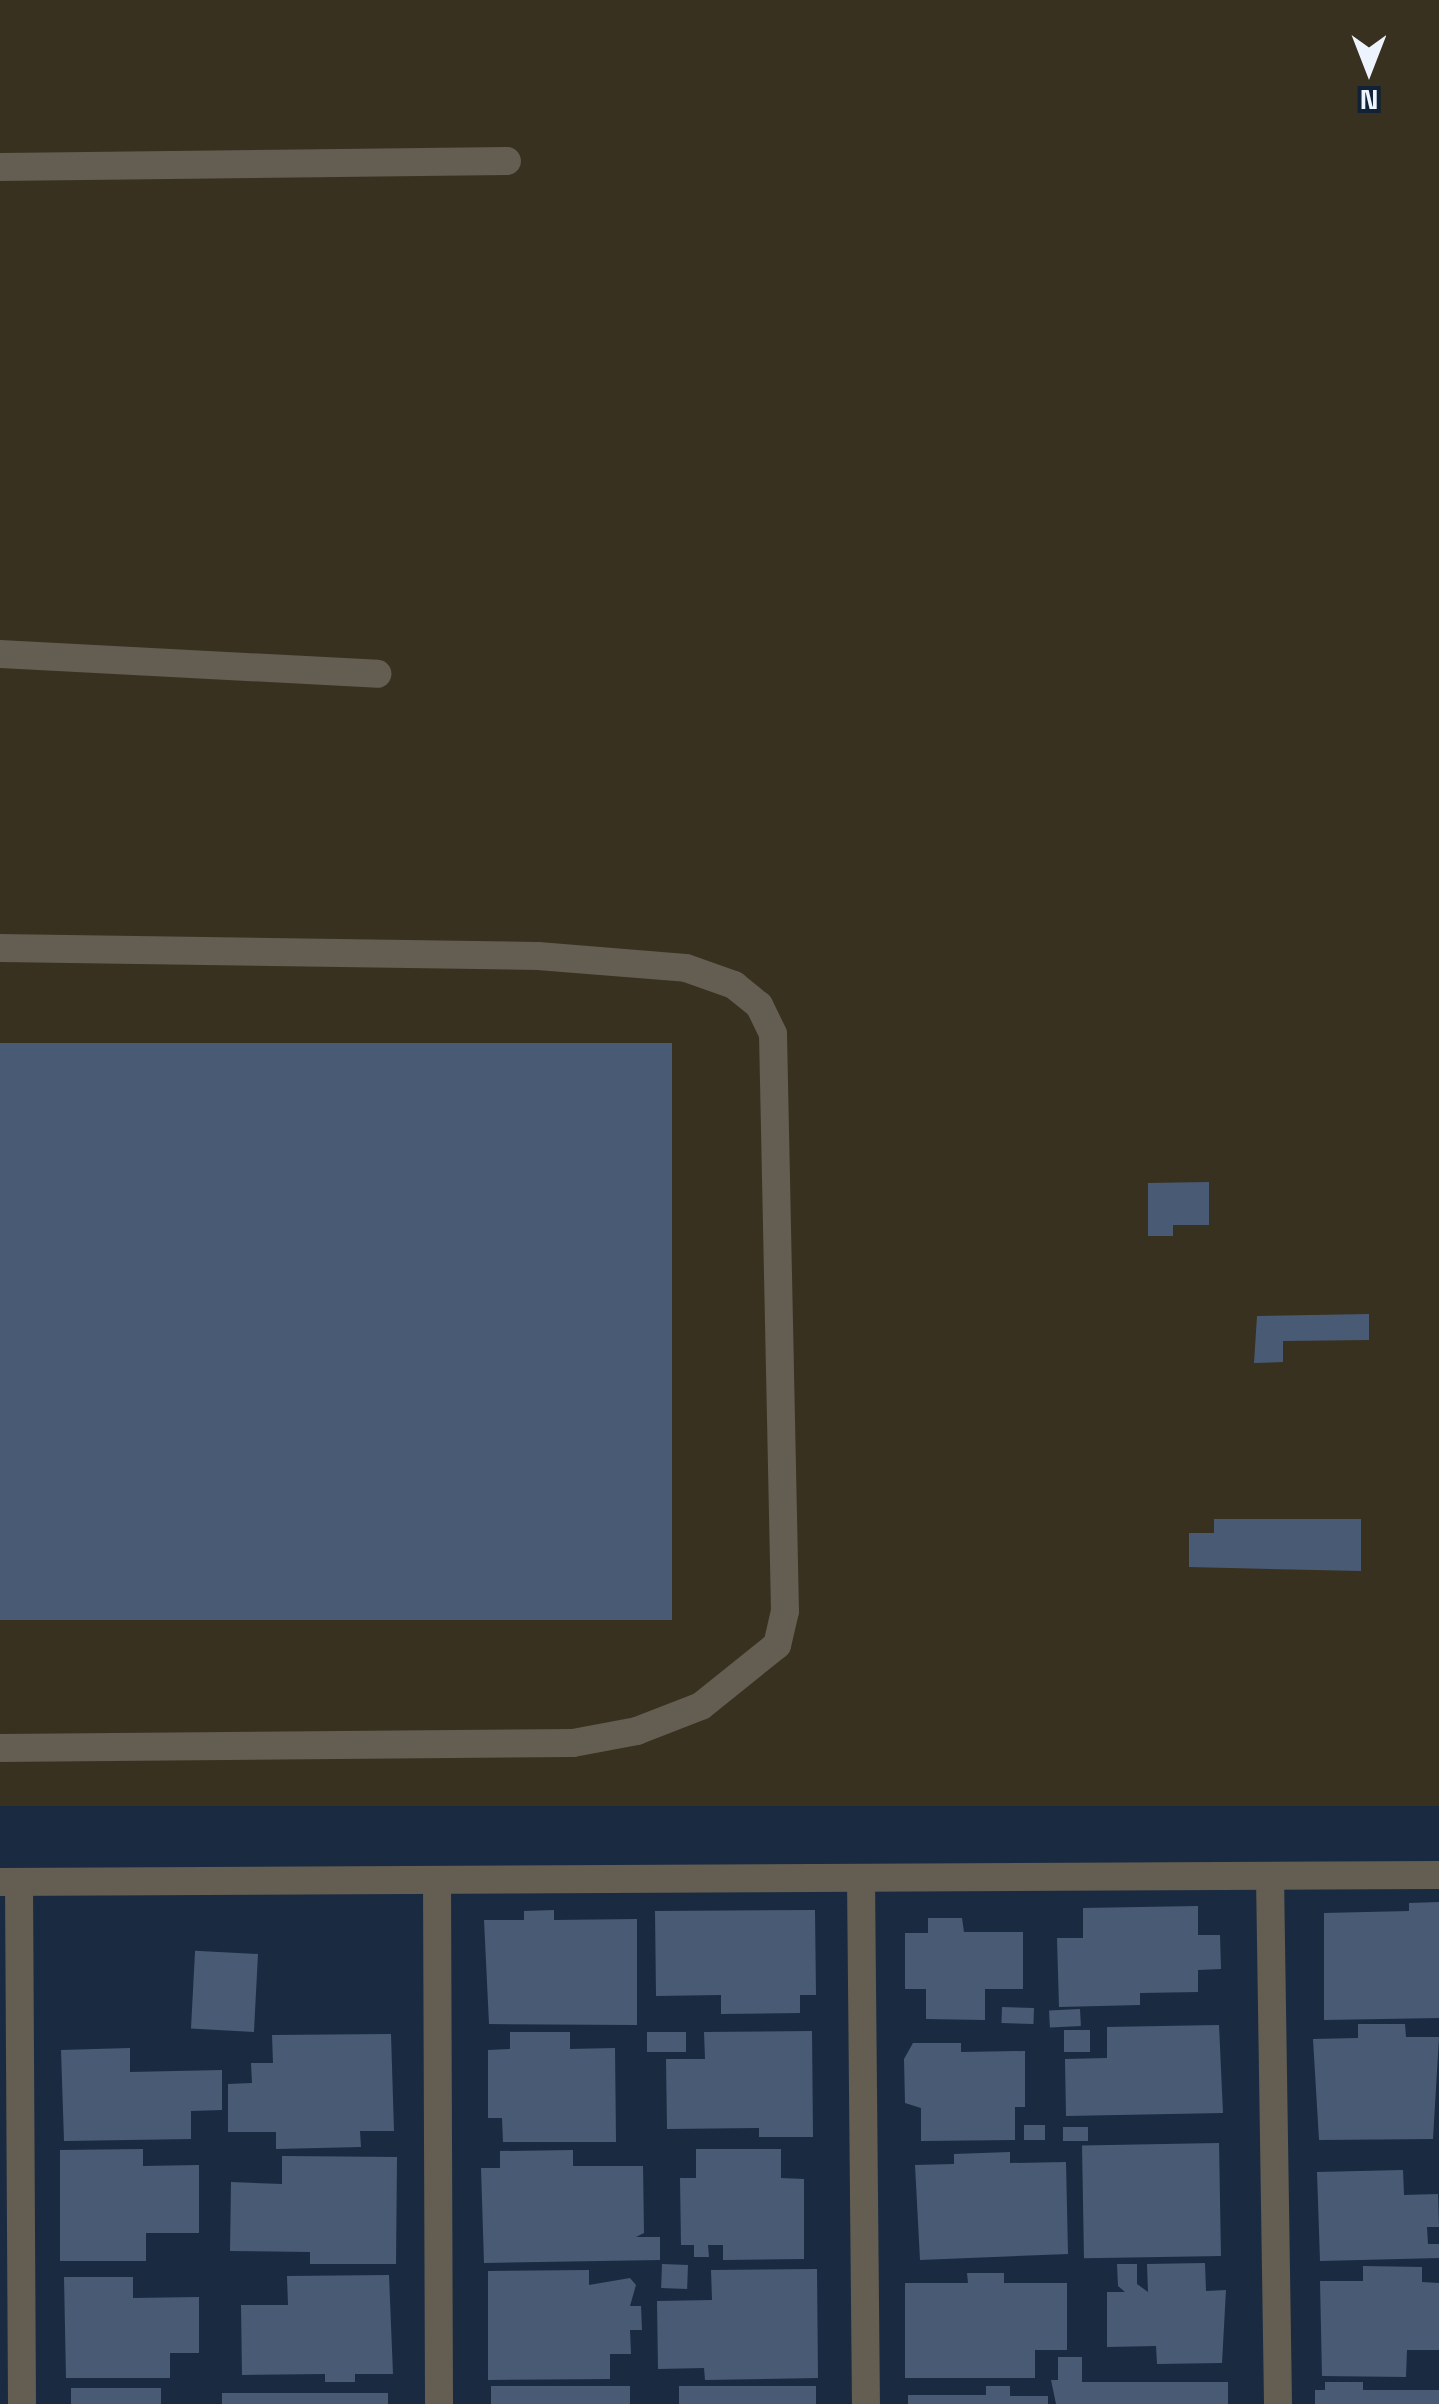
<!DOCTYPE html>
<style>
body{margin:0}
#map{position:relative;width:1439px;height:2404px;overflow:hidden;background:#1a2b41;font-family:"Space Grotesk",sans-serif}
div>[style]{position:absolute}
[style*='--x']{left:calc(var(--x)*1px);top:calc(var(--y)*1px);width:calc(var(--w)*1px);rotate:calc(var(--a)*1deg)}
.industrial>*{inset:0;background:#383120;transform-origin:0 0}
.building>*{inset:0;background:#495b74;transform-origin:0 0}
.service>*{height:28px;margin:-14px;padding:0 14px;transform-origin:14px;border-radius:14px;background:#635d52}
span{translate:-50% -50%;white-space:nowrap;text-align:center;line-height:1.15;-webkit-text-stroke:8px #112136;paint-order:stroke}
.north{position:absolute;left:1319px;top:20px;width:100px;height:100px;-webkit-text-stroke:8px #112136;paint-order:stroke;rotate:180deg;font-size:28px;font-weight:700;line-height:40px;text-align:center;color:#eef4fd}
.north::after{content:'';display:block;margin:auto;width:35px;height:45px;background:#eef4fd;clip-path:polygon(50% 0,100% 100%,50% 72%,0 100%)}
</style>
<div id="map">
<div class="industrial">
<div style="left:0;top:0;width:1439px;height:1806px"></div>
</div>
<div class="building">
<div style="left:672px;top:1043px;width:577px;height:672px;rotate:90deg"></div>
<div style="clip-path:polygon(1209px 1182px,1209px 1225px,1173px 1225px,1173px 1236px,1148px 1236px,1148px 1183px)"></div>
<div style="clip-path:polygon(1369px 1314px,1369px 1340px,1283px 1341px,1283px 1362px,1254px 1363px,1257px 1316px)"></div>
<div style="clip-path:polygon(1214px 1519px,1361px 1519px,1361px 1571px,1189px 1567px,1189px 1533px,1214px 1533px)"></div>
<div style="clip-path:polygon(1439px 1902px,1439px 2018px,1324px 2020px,1324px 1913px,1409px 1911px,1409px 1903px)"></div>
<div style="clip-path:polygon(1198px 1906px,1198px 1935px,1220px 1935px,1221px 1969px,1198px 1970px,1198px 1992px,1140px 1993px,1140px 2005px,1059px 2007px,1057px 1938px,1083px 1938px,1083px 1908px)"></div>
<div style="clip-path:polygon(554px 1910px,554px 1920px,637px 1919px,637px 2025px,489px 2024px,484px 1920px,524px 1920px,524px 1911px)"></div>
<div style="clip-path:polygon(815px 1910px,816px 1995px,800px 1995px,800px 2013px,721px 2014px,721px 1995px,656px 1996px,655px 1911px)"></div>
<div style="clip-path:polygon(928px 1918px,962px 1918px,964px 1932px,1023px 1932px,1023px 1989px,985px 1989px,985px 2020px,926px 2019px,926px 1989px,905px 1989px,905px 1933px,928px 1933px)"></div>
<div style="left:258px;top:1954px;width:78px;height:63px;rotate:93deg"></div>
<div style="left:1002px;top:2007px;width:32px;height:16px;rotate:2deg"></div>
<div style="left:1080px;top:2009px;width:17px;height:31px;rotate:87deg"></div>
<div style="clip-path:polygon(1358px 2024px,1405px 2024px,1406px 2037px,1439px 2037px,1433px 2139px,1319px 2140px,1313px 2039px,1358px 2038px)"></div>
<div style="clip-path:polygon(1219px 2025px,1223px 2113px,1066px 2116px,1065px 2059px,1107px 2058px,1107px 2027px)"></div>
<div style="left:1064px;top:2030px;width:26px;height:22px"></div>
<div style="clip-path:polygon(812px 2031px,813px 2137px,759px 2137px,759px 2128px,667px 2129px,666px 2059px,705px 2059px,704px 2032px)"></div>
<div style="clip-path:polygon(510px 2032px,570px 2032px,570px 2049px,615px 2048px,616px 2142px,503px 2142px,502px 2118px,488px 2118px,488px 2050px,510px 2049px)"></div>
<div style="left:647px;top:2032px;width:39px;height:20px"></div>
<div style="clip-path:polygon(391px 2034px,394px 2131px,360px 2131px,361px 2147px,276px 2149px,276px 2132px,228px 2132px,228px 2084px,252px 2083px,251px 2063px,273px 2063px,272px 2035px)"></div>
<div style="clip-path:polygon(913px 2043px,961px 2043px,961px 2052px,1025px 2051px,1025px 2107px,1015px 2107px,1015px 2140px,921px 2141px,921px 2108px,905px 2103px,904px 2059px)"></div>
<div style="clip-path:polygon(130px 2048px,130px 2072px,222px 2070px,222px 2110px,191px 2111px,191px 2139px,64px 2141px,61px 2050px)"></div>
<div style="left:1045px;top:2125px;width:15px;height:21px;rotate:90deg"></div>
<div style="left:1063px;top:2127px;width:25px;height:14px"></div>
<div style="left:1219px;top:2143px;width:113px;height:137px;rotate:89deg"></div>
<div style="clip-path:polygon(143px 2149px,143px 2166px,199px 2165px,199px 2233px,146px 2233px,146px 2261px,60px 2261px,60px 2150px)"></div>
<div style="clip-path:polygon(696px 2149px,781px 2149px,781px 2178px,804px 2179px,804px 2259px,723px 2260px,723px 2245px,708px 2245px,709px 2257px,694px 2257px,694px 2245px,681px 2245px,680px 2178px,696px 2178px)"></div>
<div style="clip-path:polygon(573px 2150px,573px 2166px,643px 2166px,644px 2233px,636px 2237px,660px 2237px,660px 2260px,484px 2263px,481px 2168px,500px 2168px,500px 2151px)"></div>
<div style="clip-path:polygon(1010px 2152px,1010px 2163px,1066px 2162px,1068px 2254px,920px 2260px,915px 2165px,954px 2164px,954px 2154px)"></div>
<div style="clip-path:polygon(282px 2156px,397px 2157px,396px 2264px,310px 2264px,310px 2252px,230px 2251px,231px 2182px,282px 2184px)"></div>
<div style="clip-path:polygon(1403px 2170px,1404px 2195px,1438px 2194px,1439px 2227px,1427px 2227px,1428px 2244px,1439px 2244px,1439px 2258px,1320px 2261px,1317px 2172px)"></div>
<div style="clip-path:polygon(1205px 2263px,1206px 2291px,1226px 2290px,1222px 2363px,1157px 2364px,1156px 2346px,1107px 2347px,1107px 2292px,1125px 2292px,1118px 2286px,1117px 2264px,1137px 2264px,1137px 2284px,1148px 2292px,1147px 2264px)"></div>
<div style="left:662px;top:2264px;width:26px;height:24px;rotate:2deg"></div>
<div style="clip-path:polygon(1363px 2266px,1422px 2267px,1422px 2282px,1439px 2283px,1439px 2350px,1407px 2350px,1406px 2377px,1322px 2376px,1320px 2281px,1363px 2281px)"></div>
<div style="clip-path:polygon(817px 2269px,818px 2378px,705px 2380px,704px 2368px,658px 2369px,657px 2301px,712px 2300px,711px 2270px)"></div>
<div style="clip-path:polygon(589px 2270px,589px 2285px,630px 2278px,636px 2285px,630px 2306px,641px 2306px,642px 2330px,630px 2330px,631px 2354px,610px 2354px,610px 2379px,488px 2380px,488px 2271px)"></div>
<div style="clip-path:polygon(967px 2273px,1004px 2273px,1004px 2283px,1067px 2283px,1067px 2350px,1035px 2350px,1035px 2378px,905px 2378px,905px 2283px,968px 2283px)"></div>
<div style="clip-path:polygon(389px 2275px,393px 2374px,355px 2374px,355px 2382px,325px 2382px,325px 2374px,242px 2375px,241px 2305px,288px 2305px,287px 2276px)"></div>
<div style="clip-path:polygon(64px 2277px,133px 2277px,133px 2298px,199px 2297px,199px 2353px,170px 2353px,170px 2378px,66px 2378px)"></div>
<div style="clip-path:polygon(1058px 2357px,1082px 2357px,1082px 2382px,1228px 2382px,1228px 2404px,1056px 2404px,1051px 2380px,1058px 2380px)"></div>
<div style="clip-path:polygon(1325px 2382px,1363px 2382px,1363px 2390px,1439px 2390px,1439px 2404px,1315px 2404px,1315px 2390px,1325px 2390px)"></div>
<div style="left:630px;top:2386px;width:18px;height:139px;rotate:90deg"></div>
<div style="left:816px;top:2386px;width:18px;height:137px;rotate:90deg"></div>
<div style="clip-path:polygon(986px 2386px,1010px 2386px,1010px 2396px,1048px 2396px,1048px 2404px,908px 2404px,908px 2395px,986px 2395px)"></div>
<div style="left:71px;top:2388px;width:90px;height:16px"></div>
<div style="left:222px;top:2393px;width:166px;height:11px"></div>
</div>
<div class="service">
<div style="--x:0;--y:167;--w:507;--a:-0.68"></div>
<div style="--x:0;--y:654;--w:378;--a:3"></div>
<div style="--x:0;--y:948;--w:538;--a:0.85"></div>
<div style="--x:538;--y:956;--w:148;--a:4.6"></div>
<div style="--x:686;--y:968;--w:51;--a:19.5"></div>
<div style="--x:734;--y:985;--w:32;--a:39"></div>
<div style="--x:759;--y:1005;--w:32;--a:64"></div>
<div style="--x:773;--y:1034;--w:577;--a:88.81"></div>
<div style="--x:785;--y:1611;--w:35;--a:103"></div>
<div style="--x:777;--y:1645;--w:97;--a:141.2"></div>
<div style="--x:701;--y:1706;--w:69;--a:158.7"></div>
<div style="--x:637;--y:1731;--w:65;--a:169.4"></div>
<div style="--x:573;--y:1743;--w:573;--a:179.5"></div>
<div style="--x:1270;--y:1876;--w:528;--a:89.13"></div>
<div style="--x:861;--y:1878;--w:526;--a:89.46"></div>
<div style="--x:437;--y:1880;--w:524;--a:89.78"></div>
<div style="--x:0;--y:1882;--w:1439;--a:-0.28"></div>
<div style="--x:19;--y:1882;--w:522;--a:89.67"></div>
</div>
<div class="north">N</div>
</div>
